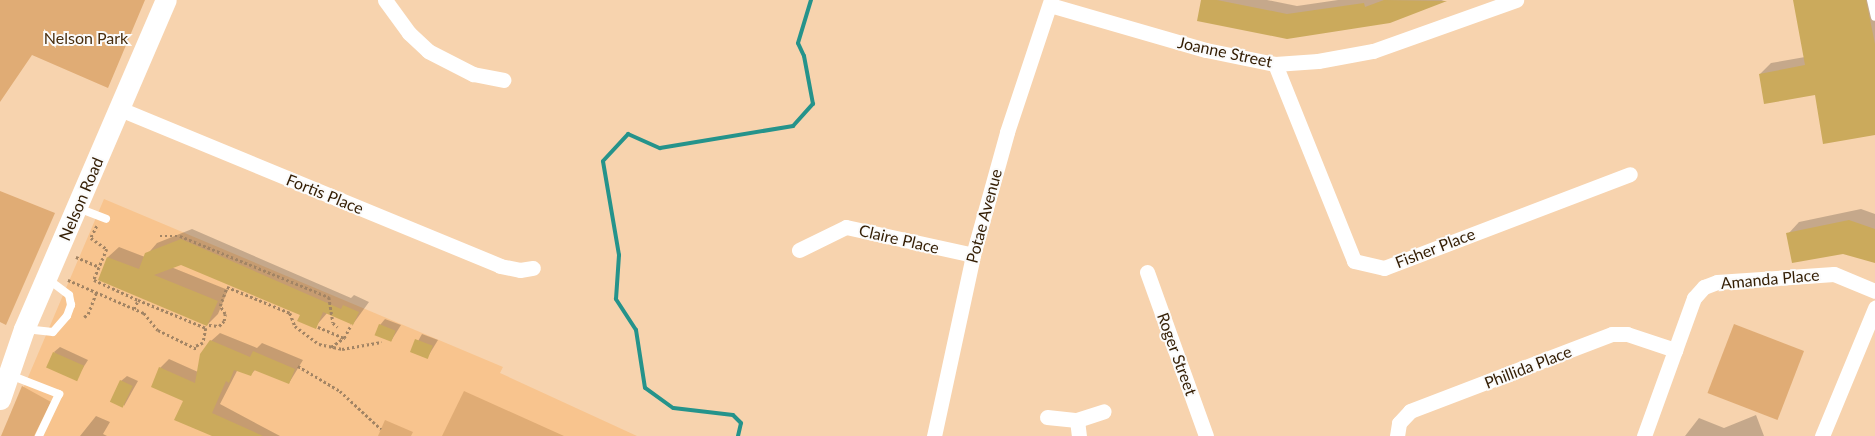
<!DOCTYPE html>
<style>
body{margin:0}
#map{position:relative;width:1875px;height:436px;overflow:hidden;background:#f7d3ae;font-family:Lato,sans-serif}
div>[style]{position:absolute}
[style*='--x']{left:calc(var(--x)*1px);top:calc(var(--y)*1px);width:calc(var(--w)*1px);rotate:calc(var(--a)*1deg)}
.built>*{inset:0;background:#f8c48e}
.green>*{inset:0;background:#e0ac75;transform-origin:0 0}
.shadow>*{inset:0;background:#0003}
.stream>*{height:4px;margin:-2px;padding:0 2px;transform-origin:2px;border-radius:2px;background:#25938b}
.building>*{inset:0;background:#cbaa5c;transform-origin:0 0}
.path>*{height:2.5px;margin-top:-1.25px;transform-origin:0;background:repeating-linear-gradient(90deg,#a28464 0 2.5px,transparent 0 5px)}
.lane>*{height:8px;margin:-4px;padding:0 4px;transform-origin:4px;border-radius:4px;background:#fff}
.street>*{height:15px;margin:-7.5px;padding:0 7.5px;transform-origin:7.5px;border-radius:7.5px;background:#fff}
.secondary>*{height:21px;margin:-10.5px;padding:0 10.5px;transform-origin:10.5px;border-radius:10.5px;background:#fff}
span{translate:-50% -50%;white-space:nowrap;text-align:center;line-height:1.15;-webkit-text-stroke:4px #fbfbfb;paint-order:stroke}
.park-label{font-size:16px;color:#482d0d}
.street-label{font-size:16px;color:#331d03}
</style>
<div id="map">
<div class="built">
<div style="clip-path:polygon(104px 199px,503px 367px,500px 373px,637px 436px,3px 436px)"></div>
</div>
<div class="green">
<div style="clip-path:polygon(0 0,145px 0,108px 88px,32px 55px,0 102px)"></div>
<div style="clip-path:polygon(0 191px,55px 213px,6px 325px,0 322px)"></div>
<div style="left:1734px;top:324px;width:75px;height:74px;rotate:21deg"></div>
<div style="clip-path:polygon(22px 386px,51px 402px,34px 436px,1px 436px)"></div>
<div style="clip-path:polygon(464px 391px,564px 436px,442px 436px)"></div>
<div style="clip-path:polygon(385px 420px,413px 432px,411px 436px,378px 436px)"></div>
</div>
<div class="shadow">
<div style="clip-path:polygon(1202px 0,1267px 0,1297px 6px,1338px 0,1444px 0,1389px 22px,1287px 37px)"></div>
<div style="clip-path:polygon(1795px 0,1875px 0,1875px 134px,1816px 94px,1760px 74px,1771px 63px,1805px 57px)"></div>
<div style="clip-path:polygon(1861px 209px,1875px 214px,1875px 262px,1788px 234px,1799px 222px)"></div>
<div style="clip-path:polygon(192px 229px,351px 298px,354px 295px,369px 302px,353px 324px,328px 312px,315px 327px,301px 314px,181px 263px,171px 267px,228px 290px,218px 314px,207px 325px,100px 279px,108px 257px,119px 247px,145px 257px,157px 243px)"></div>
<div style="clip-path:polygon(385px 319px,401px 325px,391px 341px,380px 325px)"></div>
<div style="clip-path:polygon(220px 333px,257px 348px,262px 343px,303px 360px,289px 383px,256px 369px,251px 374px,238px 369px,220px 404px,280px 436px,215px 436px,160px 368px,169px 359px,198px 372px,211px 341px)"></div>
<div style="clip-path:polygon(422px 334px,438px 340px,427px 358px,412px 352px)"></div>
<div style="clip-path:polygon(60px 347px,88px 360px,76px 379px,54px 352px)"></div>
<div style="clip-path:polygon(127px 376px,138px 381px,124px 406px,121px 381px)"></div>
<div style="clip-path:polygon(1756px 415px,1764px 436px,1685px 436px,1699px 418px,1724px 428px)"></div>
<div style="clip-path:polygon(96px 416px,110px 422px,103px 434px,107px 436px,80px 436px)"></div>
</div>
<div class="stream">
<div style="--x:738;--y:436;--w:13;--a:-77"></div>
<div style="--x:741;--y:423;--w:11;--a:-135"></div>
<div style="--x:733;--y:415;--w:60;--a:-173.3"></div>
<div style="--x:673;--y:408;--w:34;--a:-144"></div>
<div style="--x:645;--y:388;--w:59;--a:-98.8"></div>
<div style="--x:636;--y:330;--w:37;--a:-123"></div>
<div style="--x:616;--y:299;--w:44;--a:-86.1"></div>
<div style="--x:619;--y:255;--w:95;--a:-99.7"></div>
<div style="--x:603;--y:161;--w:37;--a:-47"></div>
<div style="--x:628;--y:134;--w:35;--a:24"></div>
<div style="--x:660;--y:148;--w:135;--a:-9.4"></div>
<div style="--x:793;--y:126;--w:30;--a:-48"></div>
<div style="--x:813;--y:104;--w:49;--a:-100.6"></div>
<div style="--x:804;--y:56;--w:14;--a:-115"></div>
<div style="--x:798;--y:43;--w:45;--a:-73.2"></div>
</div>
<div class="building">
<div style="clip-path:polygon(1201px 0,1217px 0,1287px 14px,1364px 3px,1365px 7px,1384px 0,1447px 1px,1390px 23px,1287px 39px,1197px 21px)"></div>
<div style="clip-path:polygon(1793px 0,1866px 0,1875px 44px,1875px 135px,1823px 144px,1815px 95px,1764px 104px,1759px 74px,1805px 65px)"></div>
<div style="clip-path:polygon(1849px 220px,1875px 229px,1875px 263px,1843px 254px,1792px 263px,1786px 233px)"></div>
<div style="clip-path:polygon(181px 239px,341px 309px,343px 305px,359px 312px,353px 325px,323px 312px,316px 329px,297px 321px,300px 315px,181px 265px,154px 275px,218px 301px,207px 326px,98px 280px,107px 257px,139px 269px,145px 253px)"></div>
<div style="left:379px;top:324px;width:18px;height:12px;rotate:22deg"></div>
<div style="left:415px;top:339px;width:19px;height:14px;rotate:21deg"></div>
<div style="clip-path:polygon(210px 340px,250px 357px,253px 351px,295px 369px,289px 384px,254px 370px,251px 376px,234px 370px,229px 383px,226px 381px,212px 413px,263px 436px,212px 436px,174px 420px,183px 401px,151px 387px,159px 367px,195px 383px,200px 354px)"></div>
<div style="left:53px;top:352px;width:34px;height:17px;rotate:24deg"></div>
<div style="left:120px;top:380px;width:14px;height:24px;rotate:25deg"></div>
</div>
<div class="path">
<div style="--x:97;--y:226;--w:13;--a:117"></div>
<div style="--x:91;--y:238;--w:19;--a:35"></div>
<div style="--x:107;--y:249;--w:34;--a:113"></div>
<div style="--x:94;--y:280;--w:48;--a:24.4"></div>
<div style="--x:160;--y:236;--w:20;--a:0"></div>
<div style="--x:180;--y:236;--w:161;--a:22.3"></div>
<div style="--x:329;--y:297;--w:26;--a:81"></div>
<div style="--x:333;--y:323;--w:6;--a:39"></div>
<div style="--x:76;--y:257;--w:25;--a:23"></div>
<div style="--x:68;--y:280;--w:83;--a:23.5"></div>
<div style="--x:144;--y:313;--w:22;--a:51"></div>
<div style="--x:158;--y:330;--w:43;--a:26"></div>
<div style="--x:134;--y:309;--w:10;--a:-66"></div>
<div style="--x:138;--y:300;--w:74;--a:22.4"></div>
<div style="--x:206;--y:328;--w:15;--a:101"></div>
<div style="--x:203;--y:343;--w:10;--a:156"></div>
<div style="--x:84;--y:317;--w:5;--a:-37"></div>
<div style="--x:88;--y:314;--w:22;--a:-69"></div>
<div style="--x:209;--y:325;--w:10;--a:6"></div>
<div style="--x:219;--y:326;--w:7;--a:-45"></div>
<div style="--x:224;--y:321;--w:7;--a:-82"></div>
<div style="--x:225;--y:314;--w:9;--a:-122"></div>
<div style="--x:220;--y:306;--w:20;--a:-70"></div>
<div style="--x:227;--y:287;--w:68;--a:22.4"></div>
<div style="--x:290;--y:313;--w:14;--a:69"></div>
<div style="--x:295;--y:326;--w:30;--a:37"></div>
<div style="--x:319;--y:344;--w:24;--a:12"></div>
<div style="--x:342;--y:349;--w:40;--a:-10"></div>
<div style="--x:318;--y:327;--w:28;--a:23"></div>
<div style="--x:331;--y:347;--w:16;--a:-35"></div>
<div style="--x:344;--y:338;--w:15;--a:-62"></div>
<div style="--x:298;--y:366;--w:49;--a:30.8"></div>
<div style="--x:340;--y:391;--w:56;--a:42.8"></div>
</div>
<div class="lane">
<div style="--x:1871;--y:0;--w:17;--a:77"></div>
<div style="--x:78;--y:208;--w:30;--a:21"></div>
<div style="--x:25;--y:329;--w:28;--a:6"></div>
<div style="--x:53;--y:332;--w:21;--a:-49"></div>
<div style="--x:67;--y:316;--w:12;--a:-70"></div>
<div style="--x:71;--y:305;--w:10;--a:-101"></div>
<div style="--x:69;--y:295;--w:26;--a:-143"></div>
<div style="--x:10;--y:375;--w:53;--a:21.2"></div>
<div style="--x:59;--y:394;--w:47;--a:115.5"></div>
</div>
<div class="street">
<div style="--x:385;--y:0;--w:41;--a:54"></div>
<div style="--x:409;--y:33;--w:26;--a:43"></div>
<div style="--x:428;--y:51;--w:51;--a:27.1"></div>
<div style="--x:473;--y:74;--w:31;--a:11"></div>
<div style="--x:1050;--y:5;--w:162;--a:16.1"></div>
<div style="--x:1206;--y:50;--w:70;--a:11.5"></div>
<div style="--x:1275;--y:64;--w:43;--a:-4"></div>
<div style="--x:1318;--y:61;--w:56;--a:-10.3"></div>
<div style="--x:1373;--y:51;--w:152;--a:-19.6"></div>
<div style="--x:1275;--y:64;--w:212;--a:68.1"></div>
<div style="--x:1354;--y:261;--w:31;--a:13"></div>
<div style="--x:1384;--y:268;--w:263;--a:-20.9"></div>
<div style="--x:120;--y:109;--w:411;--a:22.4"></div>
<div style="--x:500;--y:266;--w:20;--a:11"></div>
<div style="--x:520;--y:270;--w:13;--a:-9"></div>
<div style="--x:799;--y:250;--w:52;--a:-26.1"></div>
<div style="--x:846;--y:227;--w:130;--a:12.4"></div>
<div style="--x:1147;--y:272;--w:174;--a:70.2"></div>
<div style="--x:1047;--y:417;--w:30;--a:6"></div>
<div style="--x:1077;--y:420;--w:28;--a:-18"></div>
<div style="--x:1077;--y:420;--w:16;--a:83"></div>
<div style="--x:934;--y:436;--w:185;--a:-77.8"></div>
<div style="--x:973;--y:255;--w:128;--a:-74.5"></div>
<div style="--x:1007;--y:132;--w:139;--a:-71.6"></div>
<div style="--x:1397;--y:436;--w:13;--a:-81"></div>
<div style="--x:1399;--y:423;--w:16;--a:-47"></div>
<div style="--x:1410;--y:411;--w:216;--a:-20.9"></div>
<div style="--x:1612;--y:334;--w:15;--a:0"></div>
<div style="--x:1627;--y:334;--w:51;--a:18.4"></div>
<div style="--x:1644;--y:436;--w:147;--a:-70.1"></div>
<div style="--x:1694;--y:298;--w:15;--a:-48"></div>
<div style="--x:1704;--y:287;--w:14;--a:-21"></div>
<div style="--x:1717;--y:282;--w:117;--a:-3.9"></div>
<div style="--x:1834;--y:274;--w:44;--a:22.5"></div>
<div style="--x:1822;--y:436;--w:139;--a:-67.5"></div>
</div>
<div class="secondary">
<div style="--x:0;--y:399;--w:74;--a:-71.1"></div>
<div style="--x:24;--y:329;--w:358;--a:-66.7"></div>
</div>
<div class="park-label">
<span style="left:86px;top:38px">Nelson Park</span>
</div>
<div class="street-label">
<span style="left:1225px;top:52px;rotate:12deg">Joanne Street</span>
<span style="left:325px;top:194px;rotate:22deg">Fortis Place</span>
<span style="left:81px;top:199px;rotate:-67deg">Nelson Road</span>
<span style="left:984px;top:216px;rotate:-75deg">Potae Avenue</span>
<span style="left:899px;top:239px;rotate:13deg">Claire Place</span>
<span style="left:1435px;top:248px;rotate:-21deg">Fisher Place</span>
<span style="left:1770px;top:279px;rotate:-5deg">Amanda Place</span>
<span style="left:1177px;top:354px;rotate:70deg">Roger Street</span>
<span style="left:1528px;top:367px;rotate:-21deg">Phillida Place</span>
</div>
</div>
